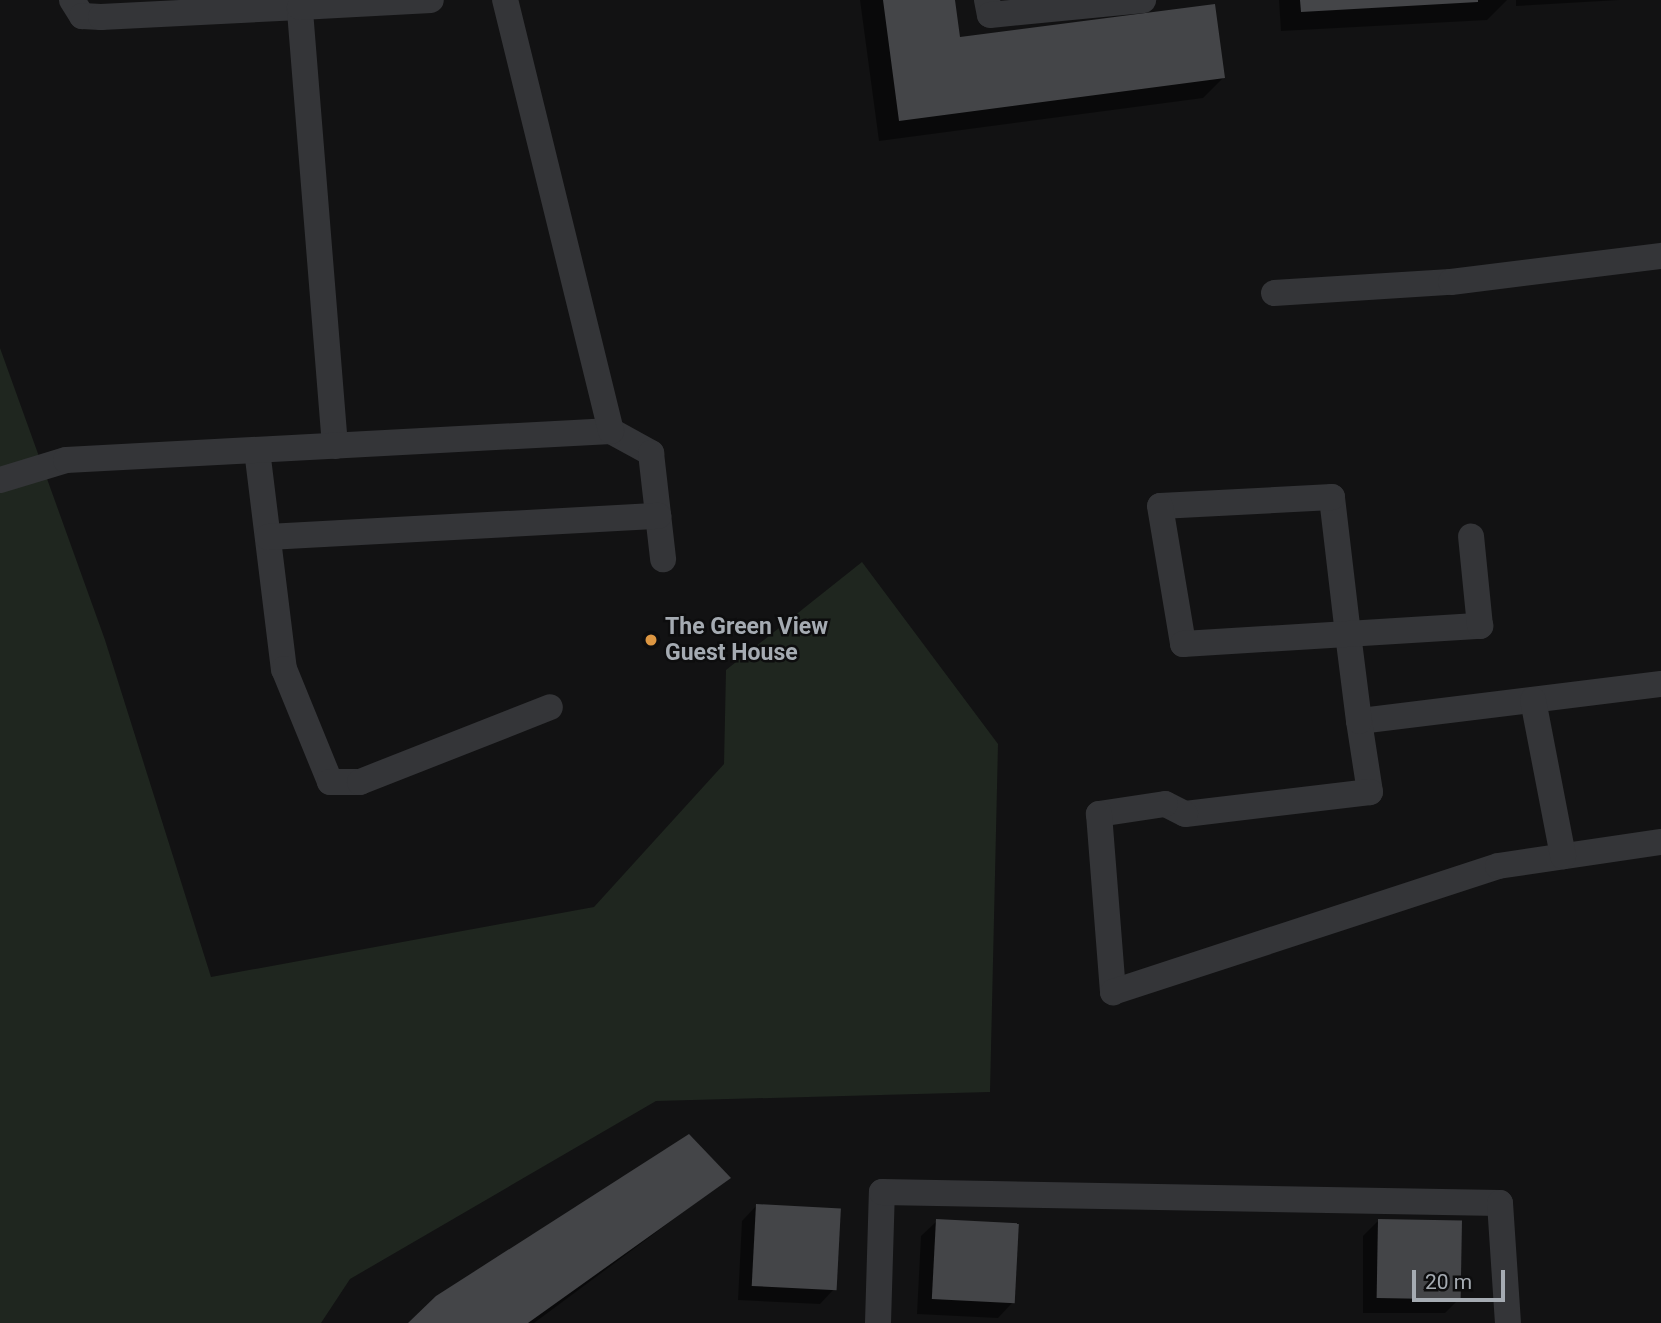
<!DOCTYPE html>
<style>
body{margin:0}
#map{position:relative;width:1661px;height:1323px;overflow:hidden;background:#121213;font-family:Roboto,sans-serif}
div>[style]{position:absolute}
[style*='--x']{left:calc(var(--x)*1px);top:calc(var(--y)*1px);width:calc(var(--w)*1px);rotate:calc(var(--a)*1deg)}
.green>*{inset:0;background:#1f261f}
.shadow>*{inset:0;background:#0007}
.building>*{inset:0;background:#444548;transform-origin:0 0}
.minor>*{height:26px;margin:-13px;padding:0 13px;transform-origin:13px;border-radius:13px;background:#343538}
.dots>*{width:19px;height:19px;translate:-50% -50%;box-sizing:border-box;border:4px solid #0d0d0e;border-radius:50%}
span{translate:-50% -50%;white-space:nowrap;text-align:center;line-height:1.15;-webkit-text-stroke:5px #0d0d0e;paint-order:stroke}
.poi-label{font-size:23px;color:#a5abb2;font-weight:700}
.left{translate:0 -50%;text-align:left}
.scale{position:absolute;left:1412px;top:1270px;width:93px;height:32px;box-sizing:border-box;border:4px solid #a5abb2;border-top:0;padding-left:9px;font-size:21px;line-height:24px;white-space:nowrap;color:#a5abb2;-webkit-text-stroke:5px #0d0d0e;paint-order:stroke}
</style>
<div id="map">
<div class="green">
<div style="clip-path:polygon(0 348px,105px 640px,211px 977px,594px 907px,724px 764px,726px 670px,862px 562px,998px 744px,990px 1092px,656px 1101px,350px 1279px,321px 1323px,0 1323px)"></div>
</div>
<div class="shadow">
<div style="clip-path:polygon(860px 0,954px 0,959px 39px,1223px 78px,1203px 98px,879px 141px)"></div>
<div style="clip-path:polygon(1279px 0,1507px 0,1487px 20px,1281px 31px)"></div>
<div style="clip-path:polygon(1516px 0,1619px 0,1516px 6px)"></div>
<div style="clip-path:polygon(729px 1178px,534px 1323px,411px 1323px)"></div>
<div style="clip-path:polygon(757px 1205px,835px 1288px,820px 1304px,738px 1300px,742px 1221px)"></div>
<div style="clip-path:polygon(937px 1221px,1013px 1302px,998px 1318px,917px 1314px,921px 1236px)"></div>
<div style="clip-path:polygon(1378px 1221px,1460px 1298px,1445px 1313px,1363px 1313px,1363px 1236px)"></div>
</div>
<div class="building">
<div style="clip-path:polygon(883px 0,955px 0,960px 37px,1215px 4px,1225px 78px,899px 121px)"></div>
<div style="clip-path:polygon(1300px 0,1478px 0,1478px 2px,1301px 12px)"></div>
<div style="clip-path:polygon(689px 1134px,731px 1178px,528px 1323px,408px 1323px,436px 1296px)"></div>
<div style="left:756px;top:1204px;width:85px;height:82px;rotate:3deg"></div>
<div style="left:936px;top:1219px;width:83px;height:80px;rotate:3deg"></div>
<div style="left:1378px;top:1219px;width:84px;height:79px;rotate:1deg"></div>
</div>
<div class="minor">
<div style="--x:72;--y:0;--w:19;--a:58"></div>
<div style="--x:82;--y:16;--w:19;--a:3"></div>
<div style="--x:101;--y:17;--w:199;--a:-2.9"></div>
<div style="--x:987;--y:0;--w:15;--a:79"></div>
<div style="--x:990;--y:15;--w:154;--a:-5.6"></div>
<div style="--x:1274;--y:293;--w:177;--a:-3.6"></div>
<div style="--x:1451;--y:282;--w:212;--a:-7.1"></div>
<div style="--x:611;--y:431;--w:46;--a:28.8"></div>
<div style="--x:651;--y:453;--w:107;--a:83.5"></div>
<div style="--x:335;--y:446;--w:440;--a:-94.6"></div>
<div style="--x:300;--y:7;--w:131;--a:-3.1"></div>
<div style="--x:257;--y:450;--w:221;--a:83"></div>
<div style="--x:284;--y:669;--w:122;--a:67.8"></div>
<div style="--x:330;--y:782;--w:30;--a:0"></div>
<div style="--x:360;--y:782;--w:204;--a:-21.5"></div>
<div style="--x:0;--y:480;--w:69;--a:-16.9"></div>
<div style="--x:66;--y:460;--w:546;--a:-3.05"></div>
<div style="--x:611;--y:431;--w:444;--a:-103.8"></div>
<div style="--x:268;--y:537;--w:391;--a:-3.1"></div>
<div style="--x:1661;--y:684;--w:304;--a:173"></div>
<div style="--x:1359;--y:721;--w:72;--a:81.2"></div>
<div style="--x:1370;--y:792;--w:186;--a:173.2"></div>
<div style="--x:1185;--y:814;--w:22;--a:-153"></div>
<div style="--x:1165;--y:804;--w:67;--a:171.4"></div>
<div style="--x:1099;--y:814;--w:179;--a:85.5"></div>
<div style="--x:1113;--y:992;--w:405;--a:-18.1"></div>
<div style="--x:1498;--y:866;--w:165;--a:-8.4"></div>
<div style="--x:1533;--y:700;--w:159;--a:79.1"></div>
<div style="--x:1359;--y:721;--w:88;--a:-97.2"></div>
<div style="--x:1348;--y:634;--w:138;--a:-96.7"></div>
<div style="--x:1332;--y:497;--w:172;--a:177"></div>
<div style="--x:1160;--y:506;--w:140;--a:80.5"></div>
<div style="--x:1183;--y:644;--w:298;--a:-3.5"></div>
<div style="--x:1480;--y:626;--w:90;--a:-95.7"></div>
<div style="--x:878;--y:1323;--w:131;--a:-88.3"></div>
<div style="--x:882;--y:1192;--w:618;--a:1.02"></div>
<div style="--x:1500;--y:1203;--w:120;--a:86.2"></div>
</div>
<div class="dots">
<div style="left:651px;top:640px;background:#dc9642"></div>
</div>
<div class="poi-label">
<span class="left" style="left:665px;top:640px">The Green View<br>Guest House</span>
</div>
<div class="scale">20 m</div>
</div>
